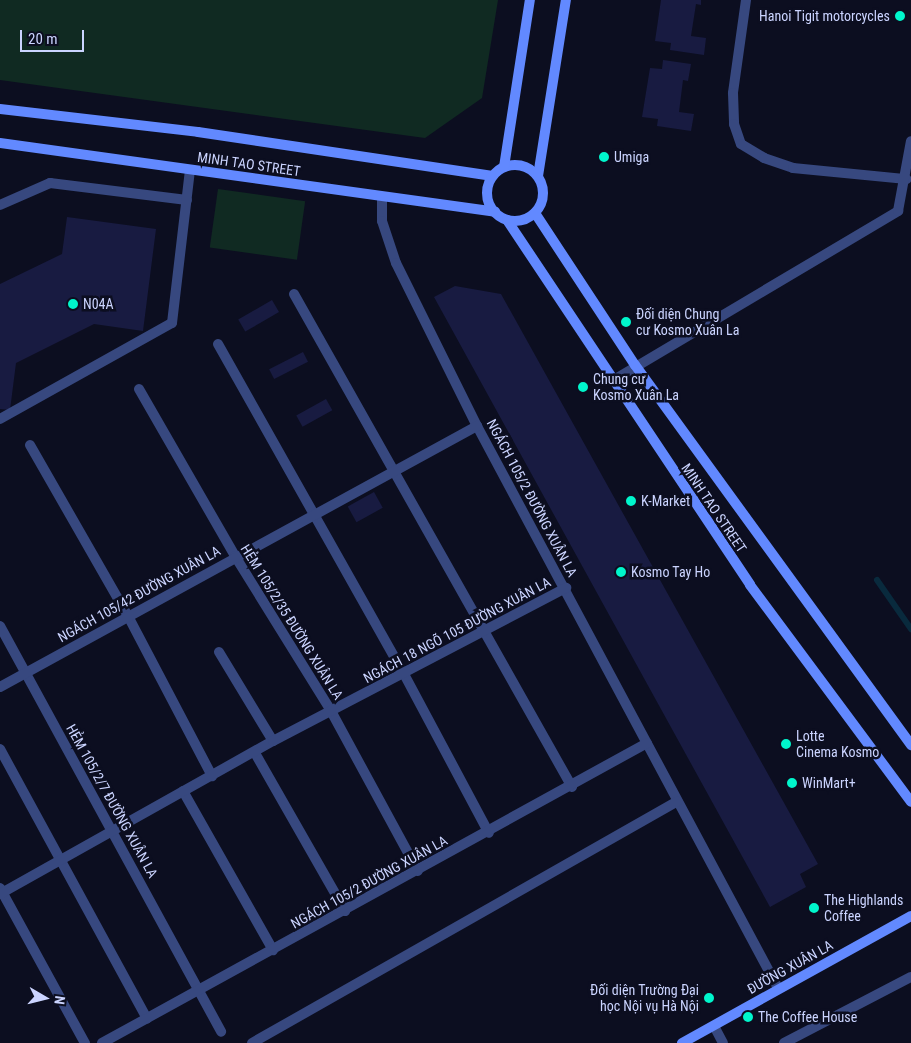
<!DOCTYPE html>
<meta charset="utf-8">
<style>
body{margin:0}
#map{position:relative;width:911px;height:1043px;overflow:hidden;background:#0c0e20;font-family:"Roboto Condensed",sans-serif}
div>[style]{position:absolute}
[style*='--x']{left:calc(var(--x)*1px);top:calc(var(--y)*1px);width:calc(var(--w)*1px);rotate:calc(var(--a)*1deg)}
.green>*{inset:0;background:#102a22;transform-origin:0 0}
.stream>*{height:6px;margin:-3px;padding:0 3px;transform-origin:3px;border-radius:3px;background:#092a3d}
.building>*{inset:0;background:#181b41;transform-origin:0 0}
.lane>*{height:10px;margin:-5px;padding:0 5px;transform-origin:5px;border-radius:5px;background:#37487f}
.street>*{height:10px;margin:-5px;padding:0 5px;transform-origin:5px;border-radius:5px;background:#37487f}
.secondary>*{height:10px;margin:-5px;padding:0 5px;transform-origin:5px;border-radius:5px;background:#6289ff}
.secondary>.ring{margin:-5px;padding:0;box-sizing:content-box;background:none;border:10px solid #6289ff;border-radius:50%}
.dots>*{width:14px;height:14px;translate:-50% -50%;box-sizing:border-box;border:2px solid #0c0e20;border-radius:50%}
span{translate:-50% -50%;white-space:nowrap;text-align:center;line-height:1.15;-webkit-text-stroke:5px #0c0e20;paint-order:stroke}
.poi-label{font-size:14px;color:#cbd4ff}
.right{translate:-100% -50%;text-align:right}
.left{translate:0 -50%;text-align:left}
.street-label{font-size:14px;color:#cbd4ff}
.north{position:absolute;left:20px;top:973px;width:50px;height:50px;-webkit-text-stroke:4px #0c0e20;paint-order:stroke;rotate:98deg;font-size:14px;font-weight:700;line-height:20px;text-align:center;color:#cbd4ff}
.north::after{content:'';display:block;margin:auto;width:18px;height:22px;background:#cbd4ff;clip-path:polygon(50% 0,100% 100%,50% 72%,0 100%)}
.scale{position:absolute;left:20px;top:30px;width:64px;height:22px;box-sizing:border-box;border:2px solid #cbd4ff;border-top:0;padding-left:6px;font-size:15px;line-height:18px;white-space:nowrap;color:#cbd4ff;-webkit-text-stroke:4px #0c0e20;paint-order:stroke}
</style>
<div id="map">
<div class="green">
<div style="clip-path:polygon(0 0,498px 0,482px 98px,425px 138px,0 80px)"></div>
<div style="left:218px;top:189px;width:88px;height:59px;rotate:8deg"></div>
</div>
<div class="stream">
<div style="--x:877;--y:580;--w:60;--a:55.2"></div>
</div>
<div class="building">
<div style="clip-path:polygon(661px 0,701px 0,701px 5px,696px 4px,691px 36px,706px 38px,704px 55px,670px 50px,671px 43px,655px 41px)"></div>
<div style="clip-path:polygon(663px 60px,691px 64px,688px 81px,683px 80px,679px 112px,694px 114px,691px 131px,657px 126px,658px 119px,642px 117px,650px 68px,662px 69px)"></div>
<div style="clip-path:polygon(67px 217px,156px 229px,143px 331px,94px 324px,16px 363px,10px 410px,0 409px,0 284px,62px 254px)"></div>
<div style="clip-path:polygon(455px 286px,501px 294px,818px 864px,800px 874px,806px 887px,770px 907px,434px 297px)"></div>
<div style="left:272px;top:300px;width:14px;height:39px;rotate:60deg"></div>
<div style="left:303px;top:352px;width:11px;height:38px;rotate:63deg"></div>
<div style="left:326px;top:399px;width:13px;height:34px;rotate:61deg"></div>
<div style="left:374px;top:492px;width:18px;height:30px;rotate:61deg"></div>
</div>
<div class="lane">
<div style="--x:382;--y:197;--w:24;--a:90"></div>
<div style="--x:382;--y:221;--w:44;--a:71.6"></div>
<div style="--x:0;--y:205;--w:55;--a:-23.7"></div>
<div style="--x:50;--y:183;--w:138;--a:7.1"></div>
<div style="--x:0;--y:749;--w:307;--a:61.4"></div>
</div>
<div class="street">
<div style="--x:746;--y:0;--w:94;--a:98"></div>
<div style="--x:733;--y:93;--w:31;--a:88"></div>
<div style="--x:734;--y:124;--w:21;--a:71"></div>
<div style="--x:741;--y:144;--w:27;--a:31"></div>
<div style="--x:764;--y:158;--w:31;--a:19"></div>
<div style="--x:793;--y:168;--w:114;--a:5.6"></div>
<div style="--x:396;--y:263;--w:182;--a:63.6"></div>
<div style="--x:477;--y:426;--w:638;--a:61.83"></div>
<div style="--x:294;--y:294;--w:566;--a:60.58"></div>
<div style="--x:218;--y:344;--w:379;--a:60.6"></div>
<div style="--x:404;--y:674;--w:180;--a:61.9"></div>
<div style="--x:612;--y:381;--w:333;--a:-30.7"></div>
<div style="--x:898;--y:211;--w:71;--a:-79.5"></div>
<div style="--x:139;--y:389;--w:193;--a:60.1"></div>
<div style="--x:235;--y:556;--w:182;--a:58.2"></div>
<div style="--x:331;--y:711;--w:182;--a:61.5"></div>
<div style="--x:0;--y:419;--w:197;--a:-29.2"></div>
<div style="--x:172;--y:323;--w:154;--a:-83.3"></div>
<div style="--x:30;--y:445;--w:197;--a:60.2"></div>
<div style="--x:128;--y:616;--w:181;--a:62.3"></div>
<div style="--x:0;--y:626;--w:462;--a:61.4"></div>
<div style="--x:219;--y:652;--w:104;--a:58.8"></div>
<div style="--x:0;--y:687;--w:544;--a:-28.69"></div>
<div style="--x:255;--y:753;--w:182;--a:60.3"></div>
<div style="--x:183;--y:791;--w:183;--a:60.5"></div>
<div style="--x:0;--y:888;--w:177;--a:61.3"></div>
<div style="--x:0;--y:894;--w:313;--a:-29.3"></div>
<div style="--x:273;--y:741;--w:331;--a:-27.6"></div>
<div style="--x:714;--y:1026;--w:19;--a:62"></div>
<div style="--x:102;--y:1043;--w:622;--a:-28.83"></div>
<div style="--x:252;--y:1043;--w:489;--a:-29.6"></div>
<div style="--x:784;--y:1043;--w:143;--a:-27.5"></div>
</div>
<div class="secondary">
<div style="--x:0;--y:109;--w:199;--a:6.6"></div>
<div style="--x:198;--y:132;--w:298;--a:8.5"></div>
<div style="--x:0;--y:143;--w:500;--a:7.9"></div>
<div class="ring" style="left:487px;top:165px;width:46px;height:46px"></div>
<div style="--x:504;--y:167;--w:169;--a:-81.2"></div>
<div style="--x:538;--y:176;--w:178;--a:-81"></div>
<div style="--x:535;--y:213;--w:182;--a:56.7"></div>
<div style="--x:635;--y:365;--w:470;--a:54"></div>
<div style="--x:507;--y:220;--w:438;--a:56.3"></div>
<div style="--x:750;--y:585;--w:270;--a:53.4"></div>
<div style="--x:682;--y:1043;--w:262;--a:-29"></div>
</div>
<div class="dots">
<div style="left:900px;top:16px;background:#00f6cc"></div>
<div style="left:604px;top:157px;background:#00f6cc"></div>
<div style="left:73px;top:304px;background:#00f6cc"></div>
<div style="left:626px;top:322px;background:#00f6cc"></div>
<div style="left:583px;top:387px;background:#00f6cc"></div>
<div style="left:631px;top:501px;background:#00f6cc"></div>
<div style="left:621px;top:572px;background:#00f6cc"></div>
<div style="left:786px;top:744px;background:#00f6cc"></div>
<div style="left:792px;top:783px;background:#00f6cc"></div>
<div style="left:814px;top:908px;background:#00f6cc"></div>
<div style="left:709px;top:998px;background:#00f6cc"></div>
<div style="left:748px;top:1017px;background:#00f6cc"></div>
</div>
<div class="poi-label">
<span class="right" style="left:890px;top:16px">Hanoi Tigit motorcycles</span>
<span class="left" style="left:614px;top:157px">Umiga</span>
<span class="left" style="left:83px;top:304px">N04A</span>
<span class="left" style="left:636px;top:322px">Đối diện Chung<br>cư Kosmo Xuân La</span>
<span class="left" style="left:593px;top:387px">Chung cư<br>Kosmo Xuân La</span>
<span class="left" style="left:641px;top:501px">K-Market</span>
<span class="left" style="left:631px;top:572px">Kosmo Tay Ho</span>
<span class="left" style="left:796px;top:744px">Lotte<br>Cinema Kosmo</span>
<span class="left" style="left:802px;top:783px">WinMart+</span>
<span class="left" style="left:824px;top:908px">The Highlands<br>Coffee</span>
<span class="right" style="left:699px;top:998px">Đối diện Trường Đại<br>học Nội vụ Hà Nội</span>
<span class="left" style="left:758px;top:1017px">The Coffee House</span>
</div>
<div class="street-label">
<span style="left:249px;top:164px;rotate:8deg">MINH TAO STREET</span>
<span style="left:532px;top:498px;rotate:62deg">NGÁCH 105/2 ĐƯỜNG XUÂN LA</span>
<span style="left:714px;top:508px;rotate:56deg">MINH TAO STREET</span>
<span style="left:139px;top:594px;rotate:-29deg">NGÁCH 105/42 ĐƯỜNG XUÂN LA</span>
<span style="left:292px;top:622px;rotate:58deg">HẺM 105/2/35 ĐƯỜNG XUÂN LA</span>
<span style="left:457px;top:630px;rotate:-28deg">NGÁCH 18 NGÕ 105 ĐƯỜNG XUÂN LA</span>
<span style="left:112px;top:801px;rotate:61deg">HẺM 105/2/7 ĐƯỜNG XUÂN LA</span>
<span style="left:369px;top:882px;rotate:-29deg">NGÁCH 105/2 ĐƯỜNG XUÂN LA</span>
<span style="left:790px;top:967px;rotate:-29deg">ĐƯỜNG XUÂN LA</span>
</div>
<div class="north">N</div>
<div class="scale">20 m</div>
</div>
